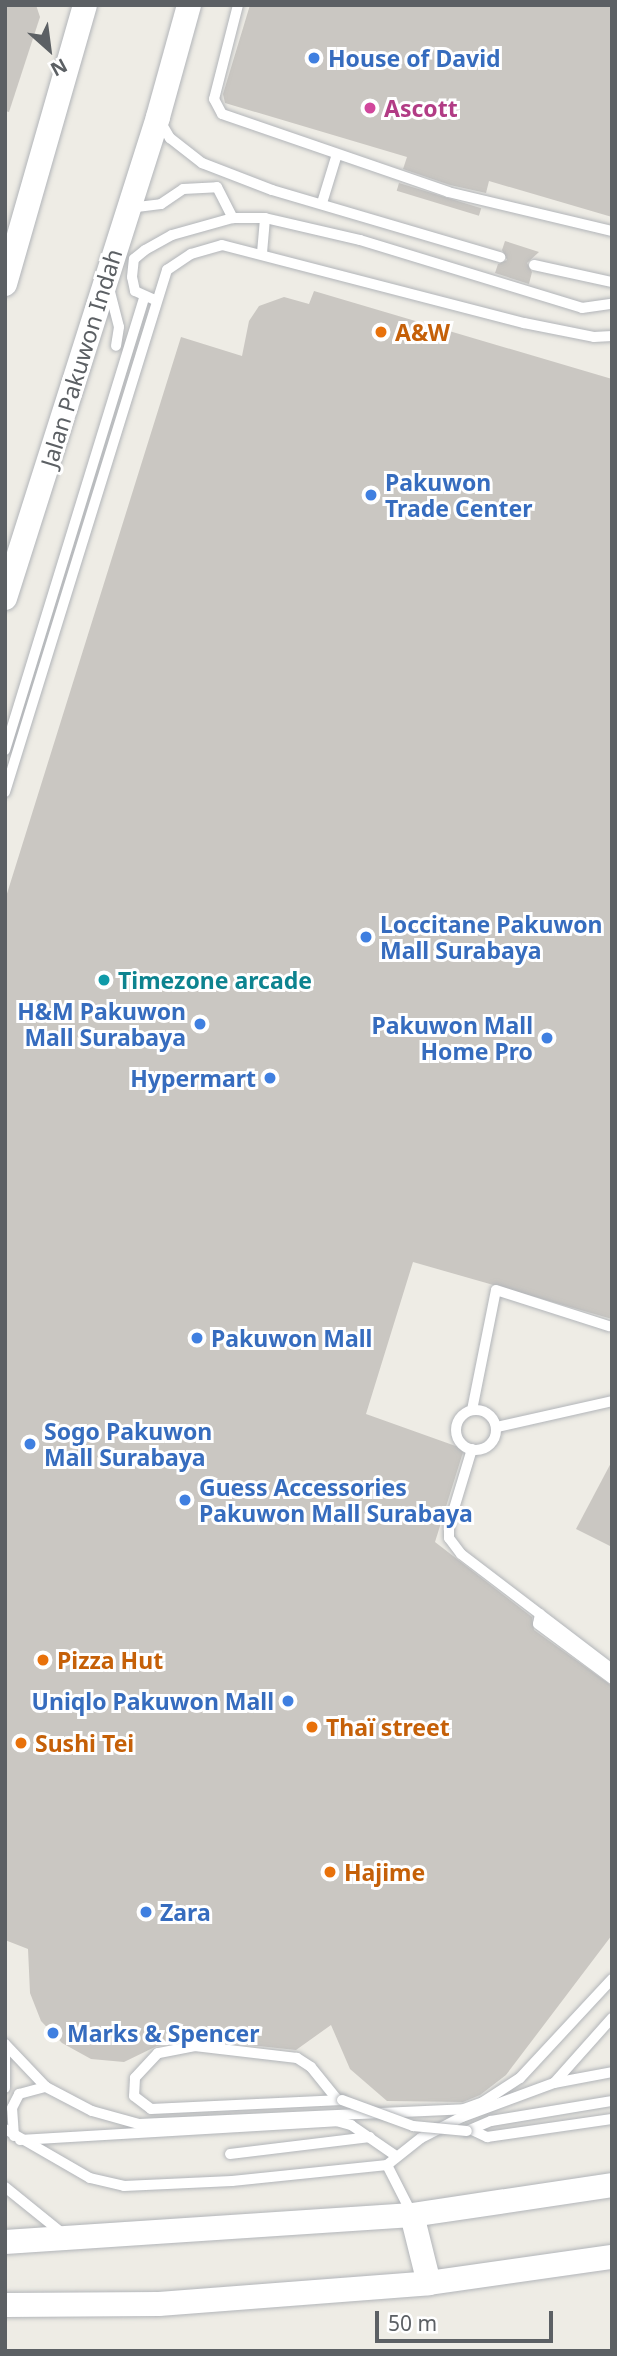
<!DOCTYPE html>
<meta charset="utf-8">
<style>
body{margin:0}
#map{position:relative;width:617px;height:2356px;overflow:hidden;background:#eeece5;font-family:"Noto Sans",sans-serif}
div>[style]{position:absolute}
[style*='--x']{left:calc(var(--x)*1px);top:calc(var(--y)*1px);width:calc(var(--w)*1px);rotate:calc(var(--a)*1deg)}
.building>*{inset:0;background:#cac7c2;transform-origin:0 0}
.roads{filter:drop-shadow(0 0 2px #b2b5b9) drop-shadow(0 0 2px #b2b5b9)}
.service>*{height:10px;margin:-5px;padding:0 5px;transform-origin:5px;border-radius:5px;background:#fff}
.service>.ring{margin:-5px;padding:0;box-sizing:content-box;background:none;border:10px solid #fff;border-radius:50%}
.tertiary>*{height:24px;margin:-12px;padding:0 12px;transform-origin:12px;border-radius:12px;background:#fff}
.bridges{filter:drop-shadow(0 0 2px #b2b5b9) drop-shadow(0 0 2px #b2b5b9)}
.service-bridge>*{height:10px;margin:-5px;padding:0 5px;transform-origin:5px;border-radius:5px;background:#fff}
.dots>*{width:19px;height:19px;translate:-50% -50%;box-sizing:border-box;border:4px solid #fff;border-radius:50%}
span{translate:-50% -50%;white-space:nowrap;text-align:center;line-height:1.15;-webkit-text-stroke:6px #fff;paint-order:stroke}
.shop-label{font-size:23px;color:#366cbe;font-weight:700}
.left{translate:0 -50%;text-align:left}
.right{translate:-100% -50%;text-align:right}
.hotel-label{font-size:23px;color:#b23c85;font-weight:700}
.food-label{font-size:23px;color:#c56008;font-weight:700}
.street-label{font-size:23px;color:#5c6064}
.culture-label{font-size:23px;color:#0d838f;font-weight:700}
.frame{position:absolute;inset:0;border:7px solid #5c6064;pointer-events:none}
.north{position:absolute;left:14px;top:14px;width:70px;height:70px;-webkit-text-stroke:5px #fff;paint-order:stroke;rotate:152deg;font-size:19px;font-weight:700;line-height:28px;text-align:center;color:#5c6064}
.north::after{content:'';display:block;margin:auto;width:24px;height:32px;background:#5c6064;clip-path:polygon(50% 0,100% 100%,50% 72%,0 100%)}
.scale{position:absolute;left:375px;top:2311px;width:178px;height:32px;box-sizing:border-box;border:4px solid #5c6064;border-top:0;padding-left:9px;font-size:21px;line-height:24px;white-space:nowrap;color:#5c6064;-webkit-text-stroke:5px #fff;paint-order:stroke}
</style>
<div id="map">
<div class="building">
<div style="clip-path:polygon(5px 5px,36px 5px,40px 17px,9px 112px,5px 111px)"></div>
<div style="clip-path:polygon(250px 5px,612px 5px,612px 217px,489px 181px,486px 193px,450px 185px,403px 169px,407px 157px,225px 103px,223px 94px)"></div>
<div style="left:399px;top:183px;width:86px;height:8px;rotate:17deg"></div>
<div style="clip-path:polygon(505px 241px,539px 252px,527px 263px,532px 272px,529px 284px,495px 273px,498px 264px,507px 260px,502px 250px)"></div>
<div style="clip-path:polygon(314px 291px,612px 379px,612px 1319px,413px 1262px,366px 1414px,464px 1449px,435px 1542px,532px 1617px,534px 1630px,612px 1686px,612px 1935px,506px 2075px,480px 2095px,463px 2102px,387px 2101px,350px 2069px,331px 2025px,296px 2050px,194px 2039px,157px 2046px,124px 2062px,91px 2059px,62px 2043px,41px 2021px,30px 1993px,28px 1949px,5px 1940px,5px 900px,181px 337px,242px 356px,249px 321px,259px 306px,284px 297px,309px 304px)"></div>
<div style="clip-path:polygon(612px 1461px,612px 1547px,576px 1529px)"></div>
</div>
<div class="roads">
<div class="service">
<div style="--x:238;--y:5;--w:97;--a:104.3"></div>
<div style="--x:214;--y:99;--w:17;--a:62"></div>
<div style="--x:222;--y:114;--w:239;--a:19"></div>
<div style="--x:448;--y:192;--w:169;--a:13.4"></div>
<div style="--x:160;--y:121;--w:20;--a:60"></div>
<div style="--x:170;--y:138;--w:41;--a:38"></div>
<div style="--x:202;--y:163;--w:75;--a:21.1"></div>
<div style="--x:272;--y:190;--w:238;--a:16.4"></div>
<div style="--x:322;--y:203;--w:51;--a:-73"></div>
<div style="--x:129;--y:208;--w:32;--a:-7"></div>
<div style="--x:161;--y:204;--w:27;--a:-34"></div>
<div style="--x:183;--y:189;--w:34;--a:-3"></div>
<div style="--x:217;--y:187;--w:35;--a:63"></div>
<div style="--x:262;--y:253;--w:35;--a:-85"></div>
<div style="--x:534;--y:265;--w:80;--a:12.3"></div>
<div style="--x:109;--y:288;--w:40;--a:75.6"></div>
<div style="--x:119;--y:327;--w:19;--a:99"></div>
<div style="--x:155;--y:300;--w:22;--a:-156"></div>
<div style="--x:135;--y:291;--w:14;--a:-102"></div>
<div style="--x:132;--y:277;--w:18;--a:-84"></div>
<div style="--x:134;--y:259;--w:14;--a:-39"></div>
<div style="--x:145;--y:250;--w:31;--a:-29"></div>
<div style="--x:172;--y:235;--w:63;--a:-15.6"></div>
<div style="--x:233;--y:218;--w:32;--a:0"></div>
<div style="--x:265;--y:218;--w:98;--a:13"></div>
<div style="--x:360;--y:240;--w:232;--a:17"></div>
<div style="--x:582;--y:308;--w:30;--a:-8"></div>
<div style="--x:5;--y:750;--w:473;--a:-72.9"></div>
<div style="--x:5;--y:792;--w:547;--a:-72.76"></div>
<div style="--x:167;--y:270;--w:29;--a:-34"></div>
<div style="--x:191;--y:254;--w:32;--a:-16"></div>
<div style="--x:222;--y:245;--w:312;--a:14.5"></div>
<div style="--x:524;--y:323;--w:71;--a:11.3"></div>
<div style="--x:594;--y:337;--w:18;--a:-3"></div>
<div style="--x:472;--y:1410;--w:122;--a:-78.7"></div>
<div style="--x:496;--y:1290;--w:119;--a:17.7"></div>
<div class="ring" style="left:456px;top:1410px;width:30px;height:30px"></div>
<div style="--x:497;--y:1427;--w:118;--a:-12.7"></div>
<div style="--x:472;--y:1449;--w:79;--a:106.8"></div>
<div style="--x:449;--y:1525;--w:13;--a:90"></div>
<div style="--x:449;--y:1538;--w:20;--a:53"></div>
<div style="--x:461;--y:1554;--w:190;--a:37.3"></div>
<div style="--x:540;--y:1614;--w:10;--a:101"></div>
<div style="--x:538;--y:1624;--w:92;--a:36.6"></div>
<div style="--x:5;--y:2044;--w:59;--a:46.4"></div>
<div style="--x:46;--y:2087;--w:52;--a:27.6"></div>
<div style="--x:92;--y:2111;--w:49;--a:15.5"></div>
<div style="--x:139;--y:2124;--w:325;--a:-2.6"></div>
<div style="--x:464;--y:2109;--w:20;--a:-20"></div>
<div style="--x:483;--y:2102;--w:44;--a:-33"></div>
<div style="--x:520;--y:2078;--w:135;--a:-47.1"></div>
<div style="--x:554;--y:2083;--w:87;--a:-48.3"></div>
<div style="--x:5;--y:2088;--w:44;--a:-90"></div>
<div style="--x:336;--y:2098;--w:40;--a:-129"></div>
<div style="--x:311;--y:2067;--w:17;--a:-147"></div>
<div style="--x:297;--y:2058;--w:103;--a:-173.3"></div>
<div style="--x:195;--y:2046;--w:38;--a:169"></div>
<div style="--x:158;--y:2053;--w:34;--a:133"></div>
<div style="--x:135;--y:2078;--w:18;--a:93"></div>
<div style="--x:134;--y:2096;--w:21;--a:37"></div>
<div style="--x:151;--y:2109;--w:191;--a:-2.7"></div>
<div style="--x:5;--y:2129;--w:98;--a:30"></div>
<div style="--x:90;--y:2178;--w:35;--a:13"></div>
<div style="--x:124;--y:2186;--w:108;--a:-2.7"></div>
<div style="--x:232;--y:2181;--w:156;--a:-5.9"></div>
<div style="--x:387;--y:2165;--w:43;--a:-38.5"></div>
<div style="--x:421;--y:2138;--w:46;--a:-27.1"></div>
<div style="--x:462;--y:2117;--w:98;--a:-20.3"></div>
<div style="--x:554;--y:2083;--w:59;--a:-10.7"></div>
<div style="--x:472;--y:2130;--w:17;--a:25"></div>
<div style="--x:487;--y:2137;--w:126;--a:-8.2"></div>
<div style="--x:467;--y:2131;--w:26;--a:-23"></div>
<div style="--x:491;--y:2121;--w:123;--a:-9.4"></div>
<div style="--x:14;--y:2136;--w:28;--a:-94"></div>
<div style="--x:12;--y:2108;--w:16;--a:-63"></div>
<div style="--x:19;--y:2094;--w:28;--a:-15"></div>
<div style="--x:20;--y:2140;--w:317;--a:-3.4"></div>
<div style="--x:336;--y:2121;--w:16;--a:15"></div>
<div style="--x:351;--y:2125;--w:55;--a:34.6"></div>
<div style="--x:230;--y:2154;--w:141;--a:-6.9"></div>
<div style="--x:387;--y:2165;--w:55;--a:63"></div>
<div style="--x:5;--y:2187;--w:73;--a:38.9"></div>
</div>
<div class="tertiary">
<div style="--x:5;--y:284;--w:290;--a:-74"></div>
<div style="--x:5;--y:598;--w:505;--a:-72.35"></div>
<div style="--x:158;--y:117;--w:116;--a:-74.5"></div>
<div style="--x:412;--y:2215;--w:70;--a:76"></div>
<div style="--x:5;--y:2242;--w:408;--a:-3.8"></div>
<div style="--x:412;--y:2215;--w:202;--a:-8.5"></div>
<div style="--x:5;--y:2305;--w:154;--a:-0.4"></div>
<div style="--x:159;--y:2304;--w:271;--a:-4.4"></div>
<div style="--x:429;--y:2283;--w:185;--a:-8.1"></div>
</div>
</div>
<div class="bridges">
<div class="service-bridge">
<div style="--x:342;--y:2100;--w:76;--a:20.1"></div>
<div style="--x:413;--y:2126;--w:54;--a:5.3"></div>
</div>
</div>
<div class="dots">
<div style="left:314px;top:58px;background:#3f7fe0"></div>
<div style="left:370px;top:108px;background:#d1479c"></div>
<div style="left:381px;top:332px;background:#e8710a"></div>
<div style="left:371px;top:495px;background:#3f7fe0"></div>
<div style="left:366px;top:937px;background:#3f7fe0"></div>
<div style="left:104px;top:980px;background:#0f9aa8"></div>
<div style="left:200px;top:1024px;background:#3f7fe0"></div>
<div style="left:547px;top:1038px;background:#3f7fe0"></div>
<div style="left:270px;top:1078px;background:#3f7fe0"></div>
<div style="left:197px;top:1338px;background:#3f7fe0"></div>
<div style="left:30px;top:1444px;background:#3f7fe0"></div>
<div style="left:185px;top:1500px;background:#3f7fe0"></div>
<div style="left:43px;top:1660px;background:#e8710a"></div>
<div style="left:288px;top:1701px;background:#3f7fe0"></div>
<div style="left:312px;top:1727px;background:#e8710a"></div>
<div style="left:21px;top:1743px;background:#e8710a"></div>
<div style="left:330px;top:1872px;background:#e8710a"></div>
<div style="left:146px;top:1912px;background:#3f7fe0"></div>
<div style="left:53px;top:2033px;background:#3f7fe0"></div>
</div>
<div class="shop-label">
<span class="left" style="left:328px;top:58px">House of David</span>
<span class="left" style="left:385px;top:495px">Pakuwon<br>Trade Center</span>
<span class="left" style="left:380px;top:937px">Loccitane Pakuwon<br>Mall Surabaya</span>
<span class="right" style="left:186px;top:1024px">H&amp;M Pakuwon<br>Mall Surabaya</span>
<span class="right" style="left:533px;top:1038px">Pakuwon Mall<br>Home Pro</span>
<span class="right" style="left:256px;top:1078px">Hypermart</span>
<span class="left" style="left:211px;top:1338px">Pakuwon Mall</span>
<span class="left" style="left:44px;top:1444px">Sogo Pakuwon<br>Mall Surabaya</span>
<span class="left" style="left:199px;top:1500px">Guess Accessories<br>Pakuwon Mall Surabaya</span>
<span class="right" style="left:274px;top:1701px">Uniqlo Pakuwon Mall</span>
<span class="left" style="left:160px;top:1912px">Zara</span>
<span class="left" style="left:67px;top:2033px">Marks &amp; Spencer</span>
</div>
<div class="hotel-label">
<span class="left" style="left:384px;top:108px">Ascott</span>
</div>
<div class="food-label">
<span class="left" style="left:395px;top:332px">A&amp;W</span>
<span class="left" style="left:57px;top:1660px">Pizza Hut</span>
<span class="left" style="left:326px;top:1727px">Thaï street</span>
<span class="left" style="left:35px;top:1743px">Sushi Tei</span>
<span class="left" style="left:344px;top:1872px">Hajime</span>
</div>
<div class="street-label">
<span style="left:81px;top:358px;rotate:-73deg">Jalan Pakuwon Indah</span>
</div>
<div class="culture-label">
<span class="left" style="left:118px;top:980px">Timezone arcade</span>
</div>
<div class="frame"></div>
<div class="north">N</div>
<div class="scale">50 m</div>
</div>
